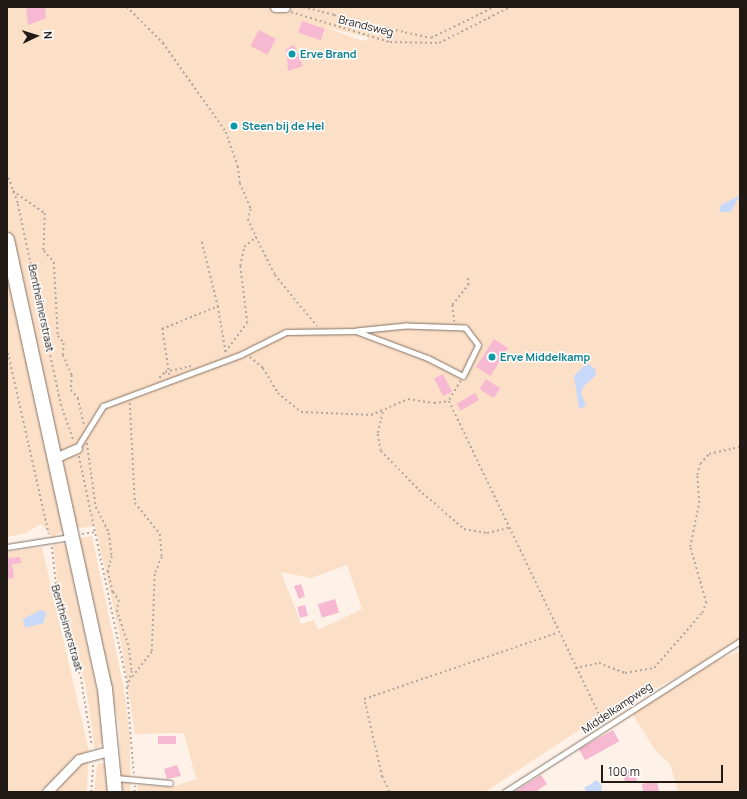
<!DOCTYPE html>
<style>
body{margin:0}
#map{position:relative;width:747px;height:799px;overflow:hidden;background:#fef2e8;font-family:Manrope,sans-serif}
div>[style]{position:absolute}
[style*='--x']{left:calc(var(--x)*1px);top:calc(var(--y)*1px);width:calc(var(--w)*1px);rotate:calc(var(--a)*1deg)}
.green>*{inset:0;background:#fcdfc7}
.water>*{inset:0;background:#c7d8f8}
.building>*{inset:0;background:#f7b8d1;transform-origin:0 0}
.path>*{height:1.5px;margin-top:-0.75px;transform-origin:0;background:repeating-linear-gradient(90deg,#b2a89f 0 2px,transparent 0 5px)}
.roads{filter:drop-shadow(0 0 1px #847264) drop-shadow(0 0 1px #847264)}
.service>*{height:4.5px;margin:-2.25px;padding:0 2.25px;transform-origin:2.25px;border-radius:2.25px;background:#fff}
.minor>*{height:9px;margin:-4.5px;padding:0 4.5px;transform-origin:4.5px;border-radius:4.5px;background:#fff}
.primary>*{height:14px;margin:-7px;padding:0 7px;transform-origin:7px;border-radius:7px;background:#fff}
.dots>*{width:11px;height:11px;translate:-50% -50%;box-sizing:border-box;border:2px solid #fff;border-radius:50%}
span{translate:-50% -50%;white-space:nowrap;text-align:center;line-height:1.15;-webkit-text-stroke:3px #fff;paint-order:stroke}
.street-label{font-size:11px;color:#211a14}
.culture-label{font-size:11px;color:#0d838f;font-weight:700}
.left{translate:0 -50%;text-align:left}
.frame{position:absolute;inset:0;border:8px solid #211a14;pointer-events:none}
.north{position:absolute;left:16px;top:16px;width:40px;height:40px;-webkit-text-stroke:3px #fff;paint-order:stroke;rotate:86deg;font-size:11px;font-weight:700;line-height:16px;text-align:center;color:#211a14}
.north::after{content:'';display:block;margin:auto;width:14px;height:18px;background:#211a14;clip-path:polygon(50% 0,100% 100%,50% 72%,0 100%)}
.scale{position:absolute;left:601px;top:765px;width:122px;height:18px;box-sizing:border-box;border:2px solid #211a14;border-top:0;padding-left:5px;font-size:12px;line-height:14px;white-space:nowrap;color:#211a14;-webkit-text-stroke:3px #fff;paint-order:stroke}
</style>
<div id="map">
<div class="green">
<div style="clip-path:polygon(evenodd,7px 7px,740px 7px,740px 638px,687px 672px,596px 719px,485px 792px,138px 792px,138px 785px,172px 787px,196px 779px,184px 733px,135px 734px,120px 636px,95px 526px,65px 530px,52px 537px,41px 524px,26px 533px,7px 537px,7px 7px,325px 27px,368px 37px,367px 41px,356px 39px,325px 27px,7px 7px,347px 565px,362px 609px,318px 630px,314px 620px,301px 624px,281px 572px,311px 578px,347px 565px)"></div>
<div style="clip-path:polygon(92px 536px,124px 689px,130px 737px,130px 792px,122px 792px,119px 726px,79px 538px)"></div>
<div style="clip-path:polygon(66px 544px,101px 710px,103px 742px,95px 750px,86px 687px,58px 586px,53px 545px)"></div>
<div style="clip-path:polygon(evenodd,42px 547px,89px 751px,72px 759px,44px 792px,7px 792px,7px 552px,42px 547px,46px 612px,44px 623px,24px 617px,34px 617px,46px 612px)"></div>
<div style="clip-path:polygon(740px 651px,740px 792px,678px 792px,670px 764px,655px 750px,631px 712px,701px 667px)"></div>
<div style="clip-path:polygon(88px 762px,87px 792px,54px 792px,79px 763px)"></div>
<div style="clip-path:polygon(108px 762px,107px 792px,94px 792px,97px 764px)"></div>
</div>
<div class="water">
<div style="clip-path:polygon(740px 195px,731px 212px,719px 212px,721px 205px)"></div>
<div style="clip-path:polygon(587px 363px,595px 369px,596px 375px,584px 386px,581px 393px,586px 406px,579px 409px,574px 376px)"></div>
<div style="clip-path:polygon(41px 610px,46px 612px,44px 623px,25px 628px,23px 619px)"></div>
<div style="clip-path:polygon(597px 780px,602px 786px,601px 792px,587px 792px,584px 788px)"></div>
</div>
<div class="building">
<div style="clip-path:polygon(40px 7px,45px 8px,46px 18px,28px 25px,26px 8px)"></div>
<div style="left:302px;top:21px;width:24px;height:12px;rotate:19deg"></div>
<div style="left:259px;top:30px;width:19px;height:18px;rotate:28deg"></div>
<div style="clip-path:polygon(294px 45px,303px 66px,288px 71px,286px 49px)"></div>
<div style="left:494px;top:339px;width:17px;height:33px;rotate:33deg"></div>
<div style="left:443px;top:374px;width:20px;height:10px;rotate:63deg"></div>
<div style="left:486px;top:379px;width:17px;height:12px;rotate:33deg"></div>
<div style="left:475px;top:393px;width:8px;height:21px;rotate:60deg"></div>
<div style="clip-path:polygon(20px 557px,21px 563px,12px 564px,14px 578px,7px 579px,7px 558px)"></div>
<div style="clip-path:polygon(301px 584px,305px 596px,299px 599px,294px 586px)"></div>
<div style="left:335px;top:599px;width:14px;height:18px;rotate:73deg"></div>
<div style="left:305px;top:605px;width:11px;height:8px;rotate:75deg"></div>
<div style="left:613px;top:730px;width:13px;height:39px;rotate:61deg"></div>
<div style="left:158px;top:736px;width:18px;height:8px"></div>
<div style="clip-path:polygon(177px 765px,181px 776px,167px 779px,164px 769px)"></div>
<div style="left:635px;top:769px;width:12px;height:12px;rotate:81deg"></div>
<div style="clip-path:polygon(541px 775px,547px 784px,535px 792px,514px 792px)"></div>
<div style="clip-path:polygon(657px 781px,659px 791px,643px 792px,642px 784px)"></div>
</div>
<div class="path">
<div style="--x:127;--y:7;--w:51;--a:45"></div>
<div style="--x:163;--y:43;--w:109;--a:54.7"></div>
<div style="--x:226;--y:132;--w:36;--a:71"></div>
<div style="--x:238;--y:166;--w:17;--a:83"></div>
<div style="--x:240;--y:183;--w:28;--a:67"></div>
<div style="--x:251;--y:209;--w:10;--a:107"></div>
<div style="--x:248;--y:219;--w:20;--a:66"></div>
<div style="--x:256;--y:237;--w:42;--a:63.4"></div>
<div style="--x:275;--y:275;--w:66;--a:50.5"></div>
<div style="--x:303;--y:7;--w:32;--a:14"></div>
<div style="--x:334;--y:15;--w:29;--a:27"></div>
<div style="--x:360;--y:28;--w:26;--a:0"></div>
<div style="--x:386;--y:28;--w:46;--a:12.5"></div>
<div style="--x:431;--y:38;--w:70;--a:-26.2"></div>
<div style="--x:291;--y:12;--w:103;--a:16.9"></div>
<div style="--x:390;--y:42;--w:49;--a:1.2"></div>
<div style="--x:439;--y:43;--w:80;--a:-26.9"></div>
<div style="--x:7;--y:173;--w:33;--a:70"></div>
<div style="--x:18;--y:204;--w:205;--a:77.9"></div>
<div style="--x:61;--y:404;--w:39;--a:71"></div>
<div style="--x:13;--y:191;--w:39;--a:35"></div>
<div style="--x:45;--y:213;--w:38;--a:92"></div>
<div style="--x:44;--y:251;--w:15;--a:48"></div>
<div style="--x:54;--y:262;--w:74;--a:86.9"></div>
<div style="--x:58;--y:336;--w:9;--a:49"></div>
<div style="--x:64;--y:343;--w:12;--a:95"></div>
<div style="--x:63;--y:355;--w:22;--a:66"></div>
<div style="--x:72;--y:375;--w:15;--a:94"></div>
<div style="--x:71;--y:390;--w:11;--a:49"></div>
<div style="--x:78;--y:398;--w:27;--a:77"></div>
<div style="--x:202;--y:242;--w:66;--a:76"></div>
<div style="--x:454;--y:322;--w:17;--a:-97"></div>
<div style="--x:452;--y:305;--w:26;--a:-51"></div>
<div style="--x:468;--y:285;--w:8;--a:-90"></div>
<div style="--x:7;--y:348;--w:191;--a:77.3"></div>
<div style="--x:225;--y:352;--w:36;--a:-53"></div>
<div style="--x:247;--y:323;--w:57;--a:-97"></div>
<div style="--x:240;--y:266;--w:19;--a:-78"></div>
<div style="--x:244;--y:247;--w:16;--a:-40"></div>
<div style="--x:250;--y:357;--w:17;--a:40"></div>
<div style="--x:263;--y:368;--w:29;--a:59"></div>
<div style="--x:278;--y:393;--w:30;--a:40"></div>
<div style="--x:301;--y:412;--w:70;--a:2.5"></div>
<div style="--x:371;--y:415;--w:40;--a:-23.4"></div>
<div style="--x:408;--y:399;--w:26;--a:9"></div>
<div style="--x:434;--y:403;--w:15;--a:-8"></div>
<div style="--x:169;--y:375;--w:47;--a:-98.7"></div>
<div style="--x:162;--y:329;--w:61;--a:-22.3"></div>
<div style="--x:218;--y:306;--w:49;--a:80.5"></div>
<div style="--x:159;--y:378;--w:8;--a:-45"></div>
<div style="--x:165;--y:372;--w:27;--a:-13"></div>
<div style="--x:461;--y:381;--w:23;--a:121"></div>
<div style="--x:449;--y:401;--w:356;--a:64.4"></div>
<div style="--x:130;--y:403;--w:100;--a:87.1"></div>
<div style="--x:135;--y:503;--w:40;--a:51"></div>
<div style="--x:160;--y:534;--w:23;--a:85"></div>
<div style="--x:162;--y:557;--w:18;--a:112"></div>
<div style="--x:155;--y:574;--w:78;--a:92.2"></div>
<div style="--x:152;--y:652;--w:33;--a:128"></div>
<div style="--x:383;--y:412;--w:23;--a:103"></div>
<div style="--x:378;--y:434;--w:17;--a:80"></div>
<div style="--x:381;--y:451;--w:54;--a:45.7"></div>
<div style="--x:419;--y:490;--w:60;--a:40.9"></div>
<div style="--x:464;--y:529;--w:23;--a:10"></div>
<div style="--x:487;--y:533;--w:22;--a:-13"></div>
<div style="--x:87;--y:443;--w:65;--a:82"></div>
<div style="--x:96;--y:507;--w:29;--a:63"></div>
<div style="--x:109;--y:533;--w:23;--a:83"></div>
<div style="--x:112;--y:556;--w:16;--a:105"></div>
<div style="--x:108;--y:571;--w:22;--a:77"></div>
<div style="--x:113;--y:592;--w:10;--a:53"></div>
<div style="--x:119;--y:600;--w:10;--a:101"></div>
<div style="--x:117;--y:610;--w:40;--a:72"></div>
<div style="--x:129;--y:648;--w:23;--a:83"></div>
<div style="--x:132;--y:671;--w:16;--a:104"></div>
<div style="--x:79;--y:456;--w:236;--a:78"></div>
<div style="--x:82;--y:534;--w:12;--a:-9"></div>
<div style="--x:52;--y:547;--w:53;--a:83.5"></div>
<div style="--x:58;--y:600;--w:80;--a:73.4"></div>
<div style="--x:81;--y:677;--w:70;--a:80.9"></div>
<div style="--x:575;--y:668;--w:25;--a:-12"></div>
<div style="--x:599;--y:663;--w:28;--a:21"></div>
<div style="--x:625;--y:673;--w:29;--a:-10"></div>
<div style="--x:654;--y:668;--w:73;--a:-48.9"></div>
<div style="--x:702;--y:613;--w:11;--a:-68"></div>
<div style="--x:706;--y:603;--w:58;--a:-105.9"></div>
<div style="--x:690;--y:547;--w:45;--a:-78.4"></div>
<div style="--x:699;--y:503;--w:28;--a:-94"></div>
<div style="--x:697;--y:475;--w:11;--a:-75"></div>
<div style="--x:700;--y:464;--w:13;--a:-48"></div>
<div style="--x:709;--y:454;--w:32;--a:-13"></div>
<div style="--x:127;--y:687;--w:87;--a:85.4"></div>
<div style="--x:91;--y:792;--w:28;--a:-86"></div>
<div style="--x:134;--y:792;--w:6;--a:-81"></div>
<div style="--x:389;--y:792;--w:17;--a:-115"></div>
<div style="--x:382;--y:777;--w:80;--a:-103"></div>
<div style="--x:364;--y:699;--w:204;--a:-18.9"></div>
</div>
<div class="roads">
<div class="service">
<div style="--x:77;--y:448;--w:49;--a:-58.2"></div>
<div style="--x:103;--y:406;--w:146;--a:-20.4"></div>
<div style="--x:240;--y:355;--w:51;--a:-26.6"></div>
<div style="--x:286;--y:332;--w:70;--a:-0.8"></div>
<div style="--x:356;--y:331;--w:77;--a:20.6"></div>
<div style="--x:428;--y:358;--w:39;--a:27"></div>
<div style="--x:463;--y:376;--w:34;--a:-64"></div>
<div style="--x:478;--y:345;--w:21;--a:-127"></div>
<div style="--x:465;--y:328;--w:59;--a:-178.1"></div>
<div style="--x:406;--y:326;--w:50;--a:174.3"></div>
<div style="--x:7;--y:547;--w:64;--a:-9"></div>
<div style="--x:116;--y:778;--w:54;--a:5.3"></div>
<div style="--x:505;--y:792;--w:279;--a:-32.7"></div>
</div>
<div class="minor">
<div style="--x:275;--y:7;--w:10;--a:0"></div>
<div style="--x:55;--y:458;--w:24;--a:-24"></div>
<div style="--x:47;--y:792;--w:46;--a:-45.9"></div>
<div style="--x:79;--y:759;--w:35;--a:-15"></div>
</div>
<div class="primary">
<div style="--x:7;--y:240;--w:460;--a:77.7"></div>
<div style="--x:105;--y:689;--w:103;--a:84.5"></div>
</div>
</div>
<div class="dots">
<div style="left:292px;top:54px;background:#0f9aa8"></div>
<div style="left:234px;top:126px;background:#0f9aa8"></div>
<div style="left:492px;top:357px;background:#0f9aa8"></div>
</div>
<div class="street-label">
<span style="left:366px;top:26px;rotate:14deg">Brandsweg</span>
<span style="left:41px;top:308px;rotate:78deg">Bentheimerstraat</span>
<span style="left:67px;top:628px;rotate:74deg">Bentheimerstraat</span>
<span style="left:617px;top:708px;rotate:-34deg">Middelkampweg</span>
</div>
<div class="culture-label">
<span class="left" style="left:300px;top:54px">Erve Brand</span>
<span class="left" style="left:242px;top:126px">Steen bij de Hel</span>
<span class="left" style="left:500px;top:357px">Erve Middelkamp</span>
</div>
<div class="frame"></div>
<div class="north">N</div>
<div class="scale">100 m</div>
</div>
